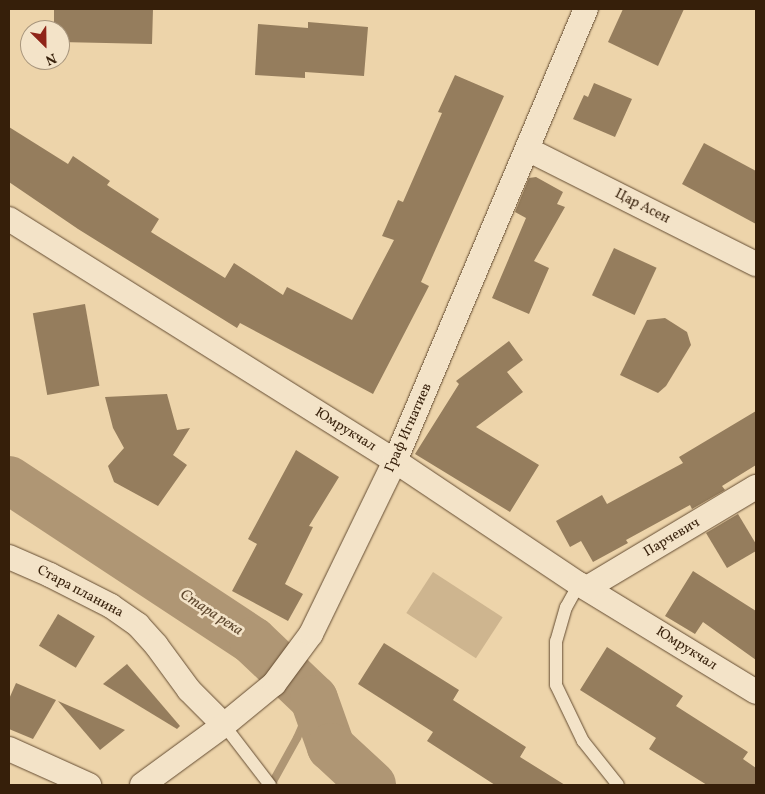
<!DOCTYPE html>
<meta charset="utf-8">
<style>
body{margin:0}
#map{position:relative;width:765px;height:794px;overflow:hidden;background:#edd4aa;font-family:Vollkorn,serif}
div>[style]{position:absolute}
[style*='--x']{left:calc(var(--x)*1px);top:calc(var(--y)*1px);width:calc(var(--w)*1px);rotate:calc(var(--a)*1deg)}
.green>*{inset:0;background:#ceb58f;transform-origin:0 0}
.stream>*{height:8px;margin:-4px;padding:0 4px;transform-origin:4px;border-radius:4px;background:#af9674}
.river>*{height:48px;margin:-24px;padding:0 24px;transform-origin:24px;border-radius:24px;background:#af9674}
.building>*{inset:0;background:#957d5d;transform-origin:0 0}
.roads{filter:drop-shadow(0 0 1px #644c32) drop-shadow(0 0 1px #644c32)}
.service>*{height:12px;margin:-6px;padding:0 6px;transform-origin:6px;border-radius:6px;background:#f3e3c8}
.minor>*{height:24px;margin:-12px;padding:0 12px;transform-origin:12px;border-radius:12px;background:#f3e3c8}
span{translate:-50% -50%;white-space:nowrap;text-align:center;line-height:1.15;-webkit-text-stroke:5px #f3e3c8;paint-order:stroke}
.street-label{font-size:14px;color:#361f0a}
.water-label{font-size:15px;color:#60492f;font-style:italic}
.frame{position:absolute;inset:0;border:10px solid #361f0a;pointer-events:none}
.north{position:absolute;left:20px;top:20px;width:50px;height:50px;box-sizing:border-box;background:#f3e3c8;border:1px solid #a7957c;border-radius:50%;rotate:157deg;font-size:14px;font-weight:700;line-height:20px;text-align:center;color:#361f0a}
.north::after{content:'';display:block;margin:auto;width:18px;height:22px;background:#8f2418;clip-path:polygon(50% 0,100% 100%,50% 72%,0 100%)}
</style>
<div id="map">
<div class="green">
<div style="left:433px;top:572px;width:83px;height:49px;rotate:33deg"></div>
</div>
<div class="stream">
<div style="--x:271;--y:785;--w:54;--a:-61"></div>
<div style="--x:297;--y:738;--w:43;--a:-66.4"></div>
</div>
<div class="river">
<div style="--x:9;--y:480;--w:292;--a:33.4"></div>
<div style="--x:253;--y:641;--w:84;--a:43.6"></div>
<div style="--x:314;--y:699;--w:51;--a:70.5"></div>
<div style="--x:331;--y:747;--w:56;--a:42.8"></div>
</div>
<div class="building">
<div style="clip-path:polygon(54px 9px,153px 9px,152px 44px,60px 42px,60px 30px,54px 30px)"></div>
<div style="clip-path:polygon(623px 9px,684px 9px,658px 66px,608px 42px)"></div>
<div style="clip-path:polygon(308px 22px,368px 27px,364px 76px,305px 72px,305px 78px,255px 75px,258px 24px,308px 28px)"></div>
<div style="clip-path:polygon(455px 75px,504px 96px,421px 282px,429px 286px,373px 394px,240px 323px,237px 328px,78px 229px,9px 182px,9px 127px,68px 164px,73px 156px,110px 181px,107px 185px,159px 219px,151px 232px,225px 278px,234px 263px,283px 295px,287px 287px,352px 320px,394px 240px,382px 236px,398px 200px,403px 202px,442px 113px,438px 112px)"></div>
<div style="clip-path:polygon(594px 83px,632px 99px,615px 137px,573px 119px,584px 95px,588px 97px)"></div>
<div style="clip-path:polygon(704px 143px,756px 171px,756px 224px,682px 184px)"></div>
<div style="clip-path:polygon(536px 177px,563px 192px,557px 204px,565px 207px,534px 261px,549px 268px,529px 314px,492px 298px,526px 218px,515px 212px,529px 178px)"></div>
<div style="left:614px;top:248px;width:47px;height:52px;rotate:25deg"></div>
<div style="left:85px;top:304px;width:83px;height:53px;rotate:80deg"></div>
<div style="clip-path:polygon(665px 318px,687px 332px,691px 345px,666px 386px,658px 393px,620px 375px,647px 320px)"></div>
<div style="clip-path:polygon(509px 341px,523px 360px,507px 372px,523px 392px,476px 427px,539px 465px,510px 512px,415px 454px,459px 384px,456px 381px)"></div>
<div style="clip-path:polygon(167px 394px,177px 430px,190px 428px,173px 455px,187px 465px,158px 506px,114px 482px,108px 466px,124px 448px,113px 428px,105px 397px)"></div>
<div style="clip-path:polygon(756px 411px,756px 465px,722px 486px,725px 490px,692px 509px,690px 505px,626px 540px,628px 543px,593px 562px,581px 541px,570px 547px,556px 521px,602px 495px,607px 504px,683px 463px,679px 457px)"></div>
<div style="clip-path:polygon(296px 450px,339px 477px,309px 526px,313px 527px,285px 584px,303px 594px,288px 621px,232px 591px,257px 544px,248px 539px)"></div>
<div style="clip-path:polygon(738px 514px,756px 544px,756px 551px,727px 568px,706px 533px)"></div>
<div style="clip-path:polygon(693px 571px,756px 611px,756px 660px,703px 622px,695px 634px,665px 616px)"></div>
<div style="left:58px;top:614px;width:43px;height:37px;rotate:31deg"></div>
<div style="clip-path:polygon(384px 643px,459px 690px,453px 700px,526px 747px,520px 757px,565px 785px,495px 785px,427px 741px,433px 732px,358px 684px)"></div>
<div style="clip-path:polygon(607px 647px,683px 696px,676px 706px,748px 752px,743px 759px,756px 768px,756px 785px,707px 785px,649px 749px,656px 738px,580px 690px)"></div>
<div style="clip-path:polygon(127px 664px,180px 726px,177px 729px,103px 684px)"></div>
<div style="clip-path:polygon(16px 683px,56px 700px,33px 739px,9px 729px,9px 699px)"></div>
<div style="clip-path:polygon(58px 701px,125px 730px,100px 750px)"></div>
</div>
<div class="roads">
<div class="service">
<div style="--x:579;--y:584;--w:26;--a:119"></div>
<div style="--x:566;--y:607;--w:35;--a:106"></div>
<div style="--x:556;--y:641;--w:44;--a:90"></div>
<div style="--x:556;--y:685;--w:62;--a:64.3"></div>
<div style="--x:583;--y:741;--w:56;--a:51.5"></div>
<div style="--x:224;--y:725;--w:76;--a:52.5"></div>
</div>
<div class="minor">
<div style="--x:529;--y:150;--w:254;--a:26.7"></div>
<div style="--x:9;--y:219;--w:456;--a:32.1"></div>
<div style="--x:395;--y:461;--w:221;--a:33.8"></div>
<div style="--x:579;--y:584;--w:207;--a:31.4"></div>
<div style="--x:9;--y:557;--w:45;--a:23.7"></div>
<div style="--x:50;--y:575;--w:68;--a:26.9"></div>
<div style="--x:111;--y:606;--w:33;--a:35"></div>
<div style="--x:138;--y:625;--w:27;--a:48"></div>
<div style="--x:156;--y:645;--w:56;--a:53.7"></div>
<div style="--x:189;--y:690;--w:49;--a:45"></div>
<div style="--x:587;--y:588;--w:197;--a:-30.9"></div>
<div style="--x:9;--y:749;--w:88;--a:24.2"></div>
<div style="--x:142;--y:785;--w:102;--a:-36.2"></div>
<div style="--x:224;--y:725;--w:65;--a:-39.4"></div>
<div style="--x:274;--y:684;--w:62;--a:-53.5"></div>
<div style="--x:311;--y:634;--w:192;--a:-64.1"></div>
<div style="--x:395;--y:461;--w:491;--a:-67.1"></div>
</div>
</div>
<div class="street-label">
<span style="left:642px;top:207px;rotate:27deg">Цар Асен</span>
<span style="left:409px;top:428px;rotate:-66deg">Граф Игнатиев</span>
<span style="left:345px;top:430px;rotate:32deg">Юмрукчал</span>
<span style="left:672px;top:538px;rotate:-31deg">Парчевич</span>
<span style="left:80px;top:592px;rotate:28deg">Стара планина</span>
<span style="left:686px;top:649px;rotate:32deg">Юмрукчал</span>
</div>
<div class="water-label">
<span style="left:211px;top:613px;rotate:33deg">Стара река</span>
</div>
<div class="frame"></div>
<div class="north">N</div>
</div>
